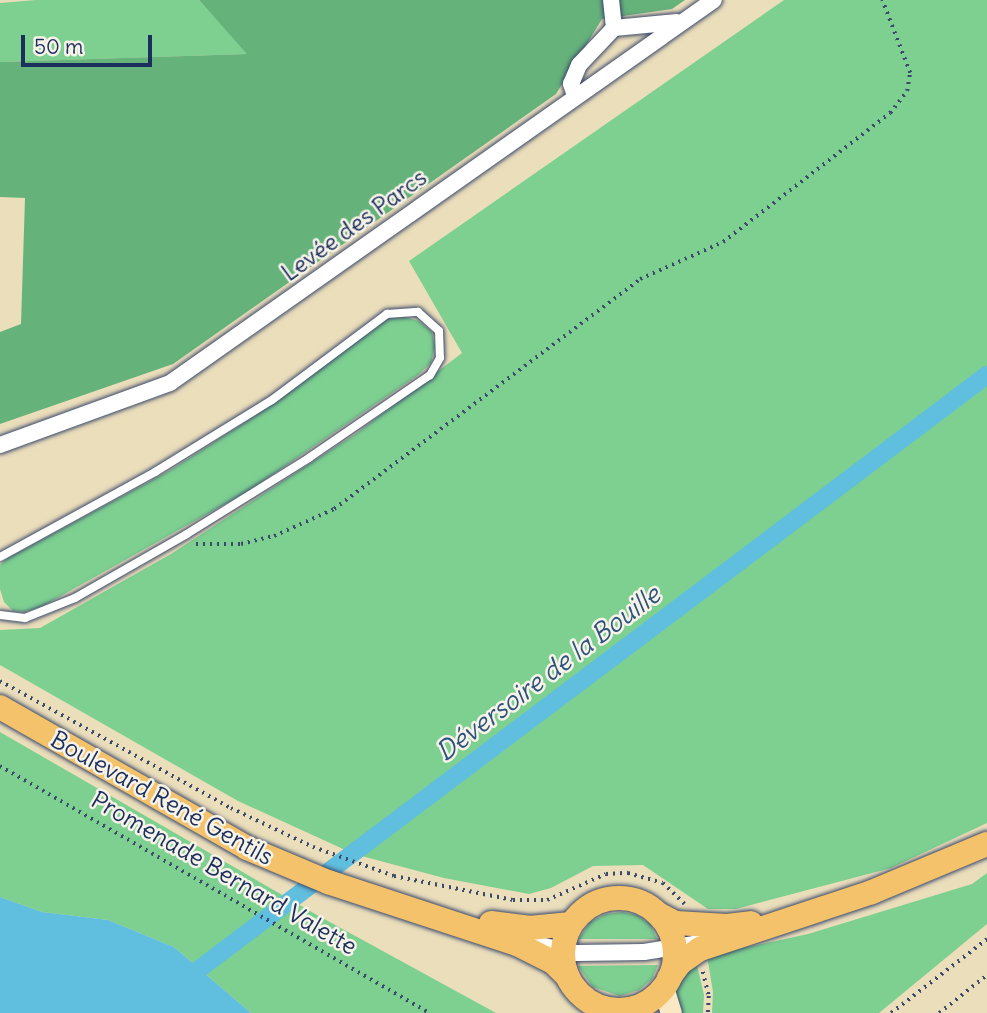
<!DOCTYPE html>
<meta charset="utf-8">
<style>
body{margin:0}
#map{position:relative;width:987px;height:1013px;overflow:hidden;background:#ebdebb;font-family:Delius,sans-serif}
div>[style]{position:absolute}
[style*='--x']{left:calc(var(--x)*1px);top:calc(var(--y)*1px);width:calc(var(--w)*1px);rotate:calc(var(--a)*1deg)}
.green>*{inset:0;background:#7ed091}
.forest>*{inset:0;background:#66b27b}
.water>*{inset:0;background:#60bede}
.canal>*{height:18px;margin:-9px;padding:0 9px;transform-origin:9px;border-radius:9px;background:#60bede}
.path>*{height:3.5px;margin-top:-1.75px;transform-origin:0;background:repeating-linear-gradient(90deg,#3a496c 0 2px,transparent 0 7px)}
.roads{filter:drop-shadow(0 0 2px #3a496c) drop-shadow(0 0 2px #3a496c)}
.lane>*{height:8px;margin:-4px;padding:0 4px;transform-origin:4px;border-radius:4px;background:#fff}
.street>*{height:16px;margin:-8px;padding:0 8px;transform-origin:8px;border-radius:8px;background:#fff}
.secondary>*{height:21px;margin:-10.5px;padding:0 10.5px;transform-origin:10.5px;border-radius:10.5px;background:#fae7c3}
.primary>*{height:24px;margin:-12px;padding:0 12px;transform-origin:12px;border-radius:12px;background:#f3c26a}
.primary>.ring{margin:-12px;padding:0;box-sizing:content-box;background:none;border:24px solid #f3c26a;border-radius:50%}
span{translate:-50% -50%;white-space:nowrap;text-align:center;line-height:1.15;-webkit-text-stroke:5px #f7f3e8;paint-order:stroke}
.street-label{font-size:24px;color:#1b2f5e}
.water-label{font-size:26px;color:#2c537e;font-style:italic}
.scale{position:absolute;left:21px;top:35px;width:131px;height:32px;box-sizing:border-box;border:4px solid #1b2f5e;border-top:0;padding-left:9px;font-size:21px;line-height:24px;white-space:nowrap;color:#1b2f5e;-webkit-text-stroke:5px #f7f3e8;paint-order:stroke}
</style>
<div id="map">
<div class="green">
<div style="clip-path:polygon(36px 0,199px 0,248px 54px,0 62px,0 3px)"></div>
<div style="clip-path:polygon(784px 0,987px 0,987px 823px,891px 868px,736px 909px,708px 909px,643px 865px,593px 866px,551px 888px,529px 894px,444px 878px,354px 854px,238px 801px,0 665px,0 630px,40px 628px,171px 554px,357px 433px,462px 353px,409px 261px)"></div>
<div style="clip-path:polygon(405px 317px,419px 321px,432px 332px,435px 347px,431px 363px,418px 375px,250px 490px,43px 606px,25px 612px,13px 611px,4px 602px,0 589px,0 565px,8px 558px,169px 471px,255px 416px,389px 318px)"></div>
<div style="clip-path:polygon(0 732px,317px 915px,496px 1013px,251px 1013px,174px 947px,108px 920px,42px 912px,0 897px)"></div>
<div style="clip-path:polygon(987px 873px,987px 924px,879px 1013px,712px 1013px,713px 992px,707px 956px,808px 934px,972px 884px)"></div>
<div style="clip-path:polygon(622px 912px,637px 915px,650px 924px,657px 939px,579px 939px,590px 922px,606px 914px)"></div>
<div style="clip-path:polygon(696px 961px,704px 995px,703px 1013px,677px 1013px,674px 994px,682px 973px)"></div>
<div style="clip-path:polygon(658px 965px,652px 979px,639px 990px,620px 996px,593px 987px,578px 966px)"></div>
</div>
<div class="forest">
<div style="clip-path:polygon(199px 0,685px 0,672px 9px,602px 19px,556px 94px,173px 364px,0 424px,0 332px,21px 324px,25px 198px,0 197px,0 62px,247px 54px)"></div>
</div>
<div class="water">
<div style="clip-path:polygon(0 897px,42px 912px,108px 920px,174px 947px,251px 1013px,0 1013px)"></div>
</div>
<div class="canal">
<div style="--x:141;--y:1013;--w:1060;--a:-37.02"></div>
</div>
<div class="path">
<div style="--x:196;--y:544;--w:45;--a:0"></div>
<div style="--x:241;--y:544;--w:34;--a:-14"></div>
<div style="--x:274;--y:536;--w:66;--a:-24.2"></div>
<div style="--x:334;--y:509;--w:383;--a:-36.9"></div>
<div style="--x:640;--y:279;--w:91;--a:-24"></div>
<div style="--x:723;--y:242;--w:211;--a:-37.7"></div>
<div style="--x:890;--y:113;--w:28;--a:-52"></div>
<div style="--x:907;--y:91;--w:18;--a:-81"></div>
<div style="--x:910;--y:73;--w:78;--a:-111"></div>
<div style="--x:0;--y:681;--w:264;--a:28.8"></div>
<div style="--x:231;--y:808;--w:91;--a:25.4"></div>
<div style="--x:313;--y:847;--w:86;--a:19.7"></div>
<div style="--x:394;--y:876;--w:121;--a:11.4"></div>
<div style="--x:513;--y:900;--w:34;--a:0"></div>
<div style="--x:547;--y:900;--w:64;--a:-23.8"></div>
<div style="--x:606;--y:874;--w:22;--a:-3"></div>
<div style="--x:628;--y:873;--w:36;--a:16"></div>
<div style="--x:663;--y:883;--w:30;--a:44"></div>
<div style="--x:0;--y:766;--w:496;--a:29.9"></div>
<div style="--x:703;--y:972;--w:25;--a:76"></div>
<div style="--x:709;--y:996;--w:17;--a:93"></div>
<div style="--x:891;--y:1013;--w:121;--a:-37.6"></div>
<div style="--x:939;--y:1013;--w:61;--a:-38.4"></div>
</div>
<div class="roads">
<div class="lane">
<div style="--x:0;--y:557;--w:177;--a:-28.7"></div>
<div style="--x:155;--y:472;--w:137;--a:-31.6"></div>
<div style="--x:272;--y:400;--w:144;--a:-36.8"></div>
<div style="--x:387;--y:314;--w:31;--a:-4"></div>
<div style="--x:418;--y:312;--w:28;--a:42"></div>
<div style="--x:439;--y:331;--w:27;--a:88"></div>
<div style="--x:440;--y:358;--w:20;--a:120"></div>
<div style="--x:430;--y:375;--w:147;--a:145.6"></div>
<div style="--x:309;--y:458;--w:144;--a:148.1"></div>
<div style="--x:187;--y:534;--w:129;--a:150.3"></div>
<div style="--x:75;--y:598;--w:54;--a:158.2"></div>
<div style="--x:25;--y:618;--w:25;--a:-173"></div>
</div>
<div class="street">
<div style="--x:614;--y:28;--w:63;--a:-5.4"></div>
<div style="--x:575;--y:96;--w:13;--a:-108"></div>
<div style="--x:571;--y:84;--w:21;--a:-67"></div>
<div style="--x:579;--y:65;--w:51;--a:-46.6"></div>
<div style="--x:614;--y:28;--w:28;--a:-96"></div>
<div style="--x:0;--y:445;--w:181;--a:-20"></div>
<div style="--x:170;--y:383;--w:665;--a:-35.15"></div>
<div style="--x:535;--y:944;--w:43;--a:12.1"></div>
<div style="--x:577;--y:953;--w:67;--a:-0.9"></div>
<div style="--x:644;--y:952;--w:57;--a:-9.1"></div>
</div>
<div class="secondary">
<div style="--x:663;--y:987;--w:27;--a:73"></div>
<div style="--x:618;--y:1010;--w:8;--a:23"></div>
</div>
<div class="primary">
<div style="--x:0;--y:707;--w:284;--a:29.7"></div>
<div style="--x:247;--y:848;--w:88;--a:22.8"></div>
<div style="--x:328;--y:882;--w:199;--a:18.2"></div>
<div style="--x:517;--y:944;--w:40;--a:26.6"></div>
<div style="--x:553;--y:962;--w:21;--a:45"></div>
<div class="ring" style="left:563px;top:898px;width:88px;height:88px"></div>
<div style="--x:658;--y:914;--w:20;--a:27"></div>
<div style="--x:676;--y:923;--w:51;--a:3.4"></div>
<div style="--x:727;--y:926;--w:24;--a:-7"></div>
<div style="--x:491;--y:923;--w:38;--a:7"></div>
<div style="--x:529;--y:928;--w:42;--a:-5.4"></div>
<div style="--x:669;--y:978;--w:19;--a:-54"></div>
<div style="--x:680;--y:963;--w:24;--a:-35"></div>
<div style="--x:700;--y:949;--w:181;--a:-18.3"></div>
<div style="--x:872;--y:892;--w:125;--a:-22.7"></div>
</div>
</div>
<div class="street-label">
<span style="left:354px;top:225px;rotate:-36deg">Levée des Parcs</span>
<span style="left:162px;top:798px;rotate:29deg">Boulevard René Gentils</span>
<span style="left:224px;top:873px;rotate:30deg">Promenade Bernard Valette</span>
</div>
<div class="water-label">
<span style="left:548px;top:673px;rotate:-37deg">Déversoire de la Bouille</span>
</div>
<div class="scale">50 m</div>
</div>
